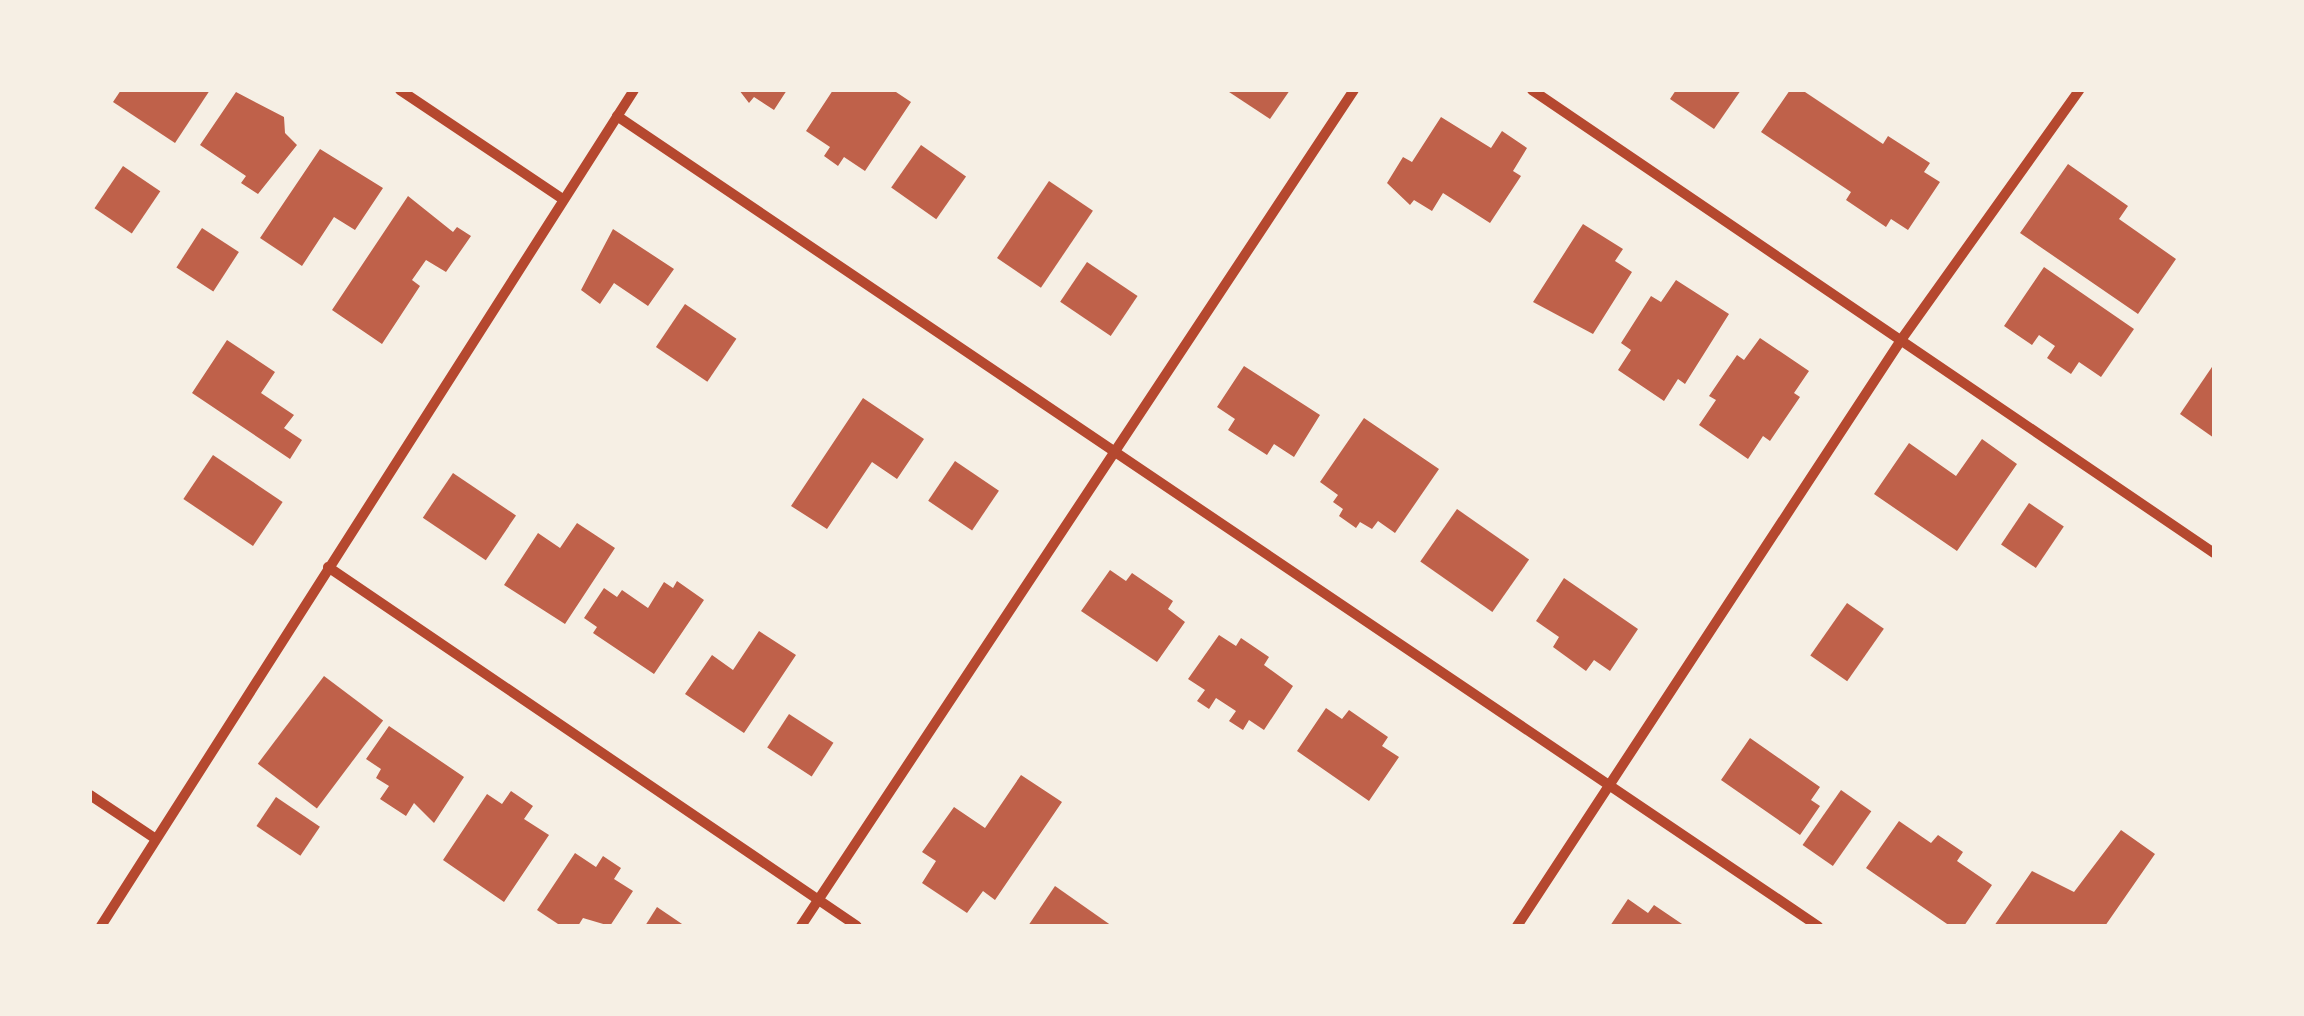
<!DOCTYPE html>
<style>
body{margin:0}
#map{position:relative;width:2304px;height:1016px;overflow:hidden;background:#f6efe4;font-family:Roboto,sans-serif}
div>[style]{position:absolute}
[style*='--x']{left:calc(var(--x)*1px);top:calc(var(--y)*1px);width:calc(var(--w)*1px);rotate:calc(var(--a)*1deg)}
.building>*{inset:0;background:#bf614a;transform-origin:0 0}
.minor>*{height:10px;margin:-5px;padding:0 5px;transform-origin:5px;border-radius:5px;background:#b5482f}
span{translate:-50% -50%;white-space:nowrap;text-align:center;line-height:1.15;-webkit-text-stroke:10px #f6efe4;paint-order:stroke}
.frame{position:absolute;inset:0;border:92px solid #f6efe4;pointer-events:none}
</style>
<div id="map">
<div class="building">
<div style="clip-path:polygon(121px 90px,210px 90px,175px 143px,113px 102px)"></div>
<div style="clip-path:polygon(739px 90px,787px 90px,774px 110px,754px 97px,749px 103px)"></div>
<div style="clip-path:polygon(833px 90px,893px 90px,911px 102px,865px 171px,844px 157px,838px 166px,824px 156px,830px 147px,806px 131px)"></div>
<div style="clip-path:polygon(1226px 90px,1290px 90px,1270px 119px)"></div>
<div style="clip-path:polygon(1676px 90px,1741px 90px,1714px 129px,1670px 99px)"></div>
<div style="clip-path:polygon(1790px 90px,1802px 90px,1883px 144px,1888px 136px,1930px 163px,1924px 172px,1940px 182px,1908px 230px,1891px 219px,1886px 227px,1846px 200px,1851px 192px,1761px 132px)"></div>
<div style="clip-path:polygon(236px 92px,284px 117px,285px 133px,297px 145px,258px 194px,241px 183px,246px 176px,200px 145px)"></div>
<div style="clip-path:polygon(1441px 117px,1491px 148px,1502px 131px,1527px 148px,1513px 171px,1521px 176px,1490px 223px,1443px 193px,1432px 211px,1414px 200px,1410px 205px,1387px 183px,1403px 157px,1412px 162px)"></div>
<div style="left:921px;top:145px;width:55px;height:52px;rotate:35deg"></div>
<div style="clip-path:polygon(320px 149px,383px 188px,355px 230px,334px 217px,302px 266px,260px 238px)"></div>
<div style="clip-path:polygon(2068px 164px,2128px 206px,2119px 219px,2176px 259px,2138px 314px,2020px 233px)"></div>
<div style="left:123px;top:166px;width:45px;height:51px;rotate:34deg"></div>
<div style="left:1049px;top:181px;width:53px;height:93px;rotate:34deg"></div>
<div style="clip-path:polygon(408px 196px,453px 232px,457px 227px,471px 236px,446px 272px,426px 260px,412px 280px,420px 286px,382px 344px,332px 310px)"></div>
<div style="clip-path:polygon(1583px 224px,1623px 249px,1615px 261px,1632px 272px,1593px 334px,1533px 302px)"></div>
<div style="left:202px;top:228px;width:44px;height:47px;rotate:33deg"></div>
<div style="clip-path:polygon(613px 229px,674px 269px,648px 306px,614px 283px,600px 304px,581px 290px)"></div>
<div style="left:1087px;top:262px;width:61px;height:48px;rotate:34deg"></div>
<div style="clip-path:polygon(2044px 267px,2134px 329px,2101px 377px,2079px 362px,2071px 374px,2047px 358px,2055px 346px,2039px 335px,2032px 345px,2004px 326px)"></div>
<div style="clip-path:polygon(1676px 280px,1729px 314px,1685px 384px,1678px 379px,1664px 401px,1618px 370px,1631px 350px,1621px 343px,1651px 296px,1661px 302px)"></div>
<div style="left:685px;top:304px;width:62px;height:52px;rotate:34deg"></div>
<div style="clip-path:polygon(1760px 338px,1809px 371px,1794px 393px,1800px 397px,1770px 441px,1763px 436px,1748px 459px,1699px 425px,1716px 400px,1709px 396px,1737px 355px,1744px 360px)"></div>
<div style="clip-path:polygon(227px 340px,275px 372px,261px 393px,294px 415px,284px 428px,302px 440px,290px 459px,192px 393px)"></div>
<div style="clip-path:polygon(2214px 364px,2214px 438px,2180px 414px)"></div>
<div style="clip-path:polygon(1244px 366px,1320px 415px,1294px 457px,1274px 444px,1267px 455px,1228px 430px,1235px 419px,1217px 407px)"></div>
<div style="clip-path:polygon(863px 398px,924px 439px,897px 479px,872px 462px,827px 529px,791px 506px)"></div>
<div style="clip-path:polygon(1364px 418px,1439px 469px,1395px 533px,1378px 521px,1372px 529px,1360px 522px,1356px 528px,1339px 516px,1343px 509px,1333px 502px,1338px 495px,1320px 482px)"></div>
<div style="clip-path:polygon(1982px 439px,2017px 464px,1957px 551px,1874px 494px,1909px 443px,1956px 476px)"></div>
<div style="left:213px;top:455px;width:84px;height:53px;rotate:34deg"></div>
<div style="left:955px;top:461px;width:53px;height:48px;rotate:34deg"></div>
<div style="left:453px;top:473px;width:76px;height:54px;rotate:34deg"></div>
<div style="left:2029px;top:503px;width:42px;height:50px;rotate:34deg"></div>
<div style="left:1457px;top:509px;width:88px;height:64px;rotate:35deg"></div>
<div style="clip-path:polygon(577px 523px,615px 548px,565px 624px,504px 585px,538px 533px,560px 548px)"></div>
<div style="clip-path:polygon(1110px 570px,1126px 581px,1132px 573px,1173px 601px,1168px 609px,1185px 622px,1157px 662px,1081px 611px)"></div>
<div style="clip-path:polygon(1564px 578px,1638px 629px,1610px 671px,1594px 660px,1586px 671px,1553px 647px,1559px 637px,1536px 621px)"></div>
<div style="clip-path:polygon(677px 581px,704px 600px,654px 674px,593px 633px,597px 627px,584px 618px,604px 588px,617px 597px,622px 590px,648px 608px,664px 582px,673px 588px)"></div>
<div style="left:1847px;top:603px;width:45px;height:64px;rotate:35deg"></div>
<div style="clip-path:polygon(759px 631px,796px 655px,744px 733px,685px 694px,712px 655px,733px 670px)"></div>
<div style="clip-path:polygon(1219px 635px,1236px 646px,1241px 638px,1269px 657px,1264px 665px,1293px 686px,1264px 730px,1249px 720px,1243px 730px,1229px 721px,1236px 711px,1216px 698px,1209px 709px,1197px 701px,1205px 690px,1188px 679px)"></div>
<div style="left:324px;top:676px;width:74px;height:110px;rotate:37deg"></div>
<div style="clip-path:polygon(1326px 708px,1342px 719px,1349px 710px,1388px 737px,1382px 746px,1399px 757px,1369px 801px,1297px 751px)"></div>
<div style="left:789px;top:714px;width:53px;height:40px;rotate:33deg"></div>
<div style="clip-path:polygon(389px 726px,464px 777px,434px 823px,414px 803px,406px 816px,380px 799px,389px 786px,376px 778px,381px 769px,366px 759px)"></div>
<div style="clip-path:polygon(1750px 738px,1820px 787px,1811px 800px,1820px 806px,1800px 835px,1721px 780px)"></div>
<div style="clip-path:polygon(1021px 775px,1062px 802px,995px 900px,983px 891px,967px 913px,922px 883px,936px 861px,922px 852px,954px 807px,985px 828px)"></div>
<div style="left:1841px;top:790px;width:37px;height:67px;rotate:35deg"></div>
<div style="clip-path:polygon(511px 791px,533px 806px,524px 819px,549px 835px,504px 902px,443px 860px,487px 794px,502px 804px)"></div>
<div style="left:276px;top:797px;width:53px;height:35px;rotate:34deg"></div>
<div style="clip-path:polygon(1899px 821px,1931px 843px,1938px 835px,1963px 852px,1957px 861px,1992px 885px,1964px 926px,1950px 926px,1866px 868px)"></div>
<div style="clip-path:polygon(2121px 830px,2155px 854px,2105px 926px,1994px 926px,2032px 871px,2074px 892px)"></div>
<div style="clip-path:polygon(575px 853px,596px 867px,603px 856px,621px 868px,614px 879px,633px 891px,610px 926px,583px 918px,578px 926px,561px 926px,537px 910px)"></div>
<div style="clip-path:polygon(1055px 886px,1112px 926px,1028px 926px)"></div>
<div style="clip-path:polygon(1628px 899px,1648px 913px,1654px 905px,1685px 926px,1610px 926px)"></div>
<div style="clip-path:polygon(657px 907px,685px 926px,645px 926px)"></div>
</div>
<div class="minor">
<div style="--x:400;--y:90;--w:196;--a:33.8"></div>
<div style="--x:1532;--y:90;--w:824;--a:34.17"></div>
<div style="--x:617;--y:116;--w:1449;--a:34"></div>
<div style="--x:328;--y:567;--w:639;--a:34.16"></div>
<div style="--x:90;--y:795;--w:79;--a:33.7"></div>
<div style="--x:101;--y:926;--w:991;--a:-57.48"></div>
<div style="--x:801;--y:926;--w:1002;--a:-56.52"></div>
<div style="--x:1517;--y:926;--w:701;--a:-56.76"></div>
<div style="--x:1901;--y:340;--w:307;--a:-54.5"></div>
</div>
<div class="frame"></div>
</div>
